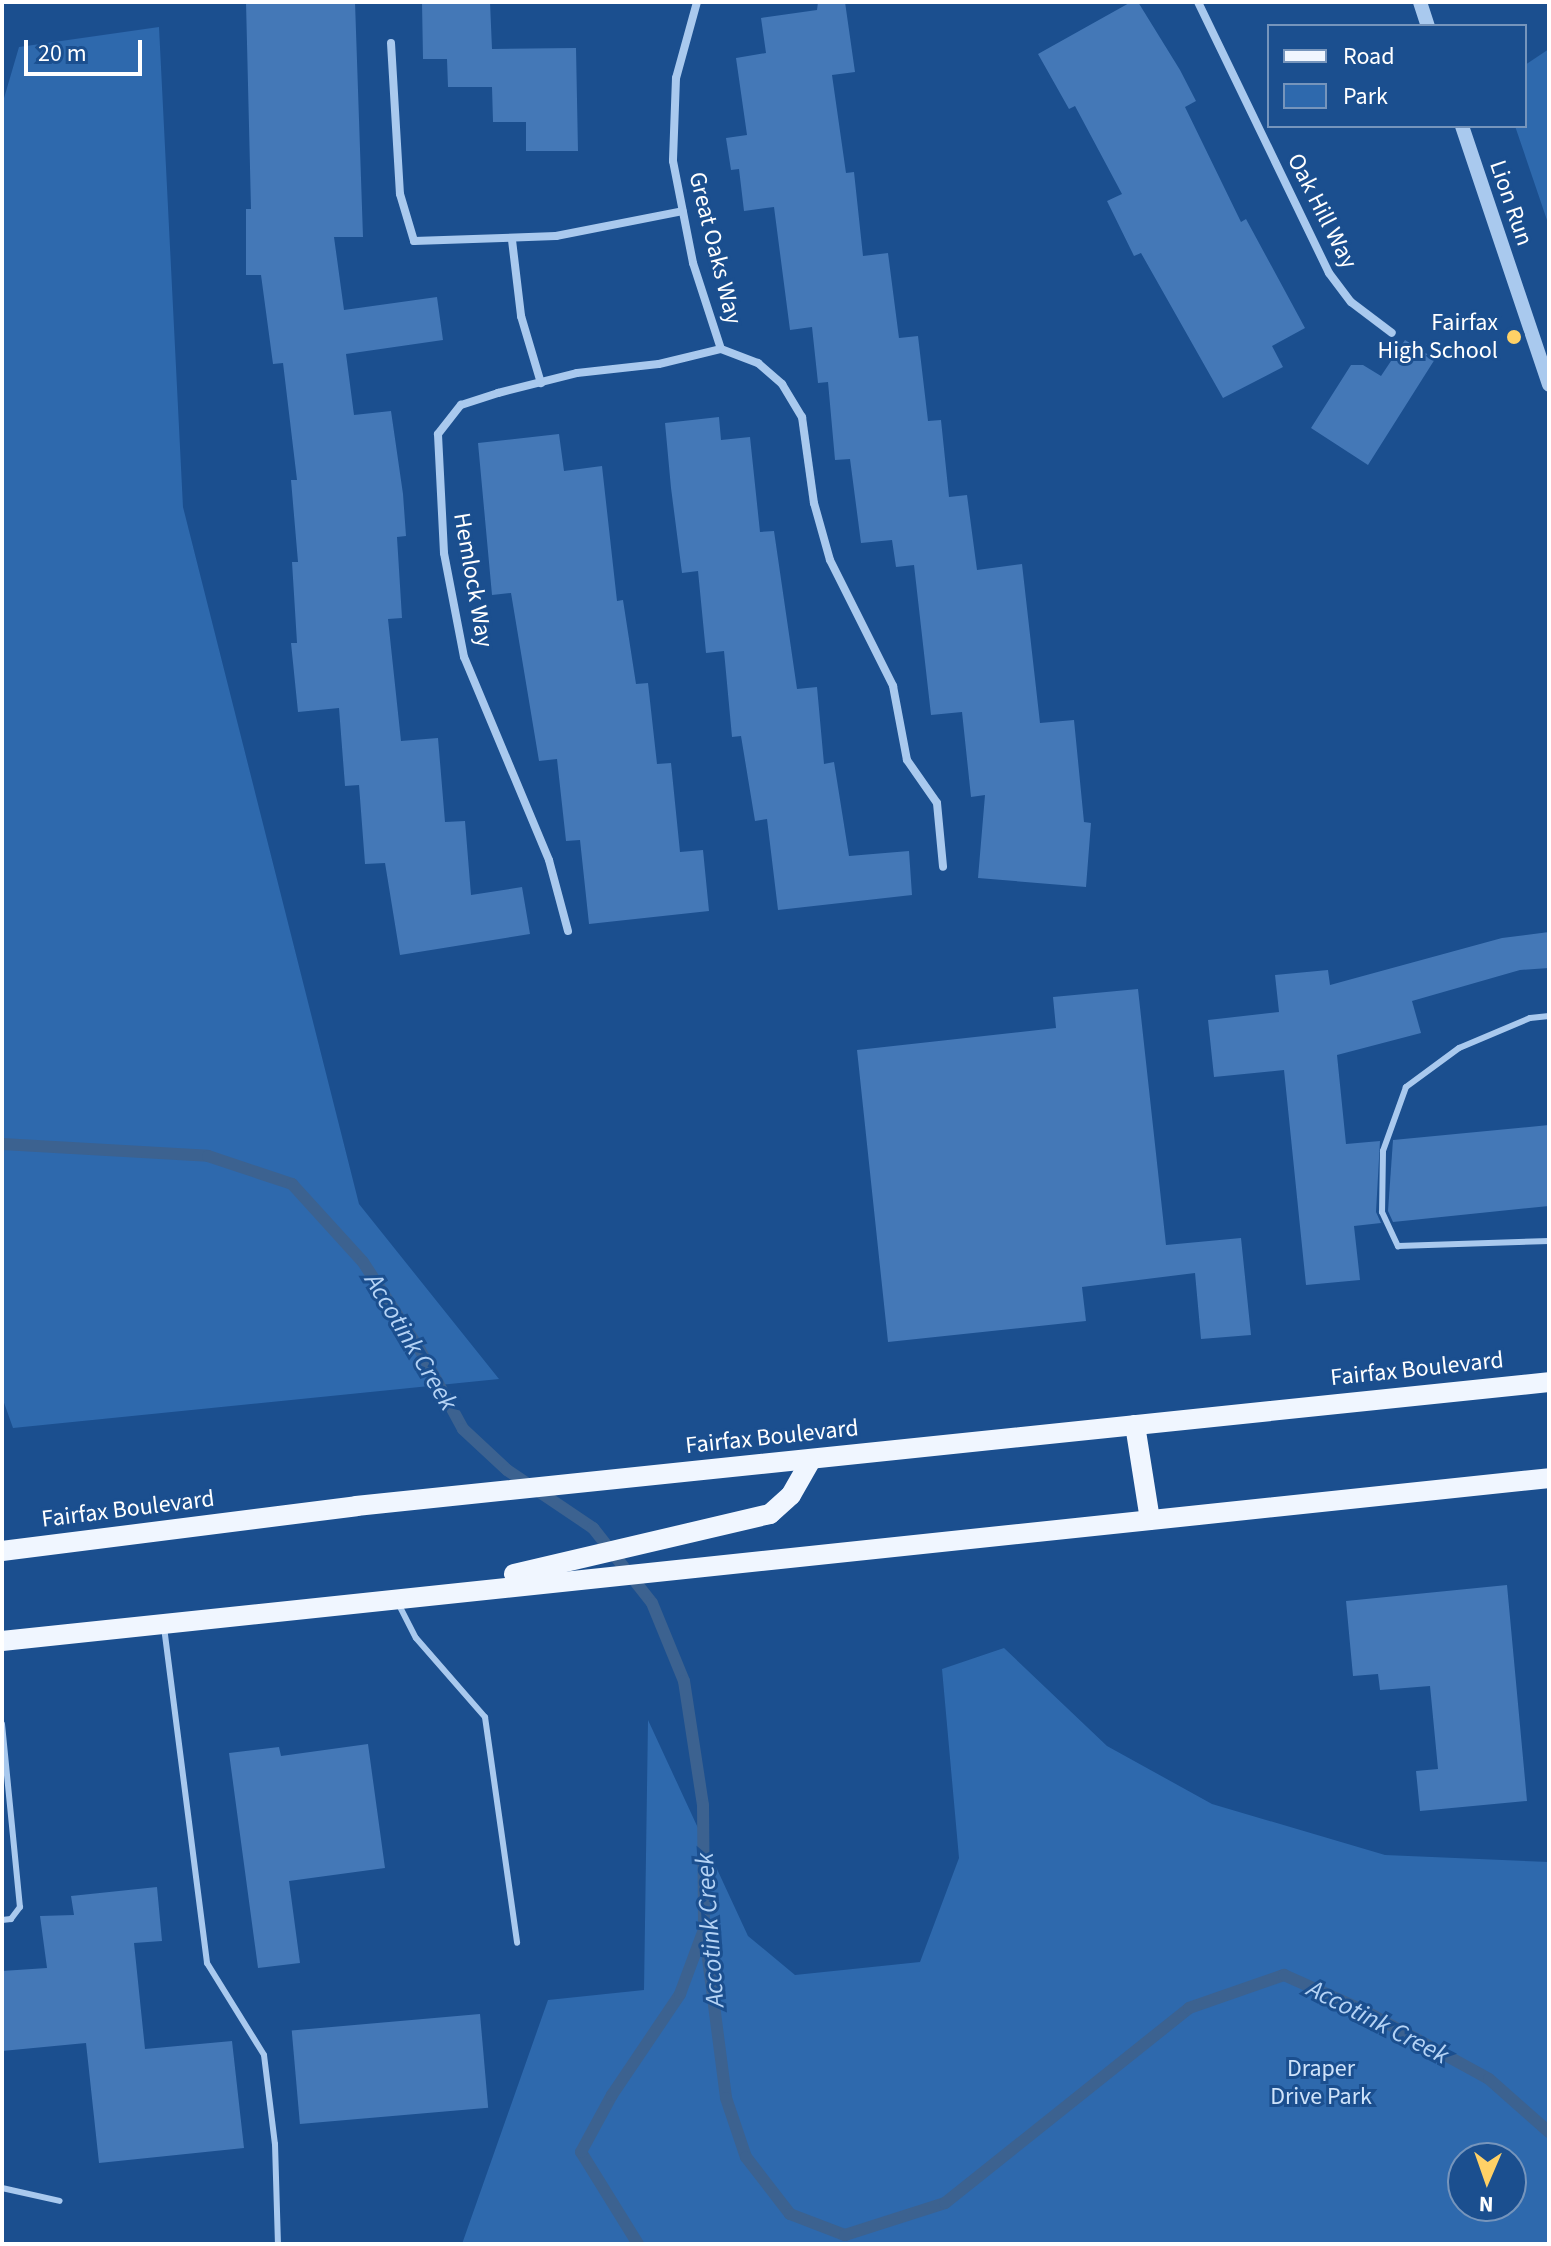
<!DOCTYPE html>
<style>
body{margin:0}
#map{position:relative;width:1551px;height:2246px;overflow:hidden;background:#1b4f8f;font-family:"Source Sans 3",sans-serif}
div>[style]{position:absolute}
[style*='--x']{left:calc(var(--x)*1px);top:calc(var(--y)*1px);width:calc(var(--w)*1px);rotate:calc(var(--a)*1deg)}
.green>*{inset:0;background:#2e69ad}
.stream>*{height:12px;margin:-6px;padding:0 6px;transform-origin:6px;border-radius:6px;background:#3c6290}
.building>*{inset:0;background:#4478b7;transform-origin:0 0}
.service>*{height:6px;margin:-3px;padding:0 3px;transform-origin:3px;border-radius:3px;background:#a9c9ee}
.minor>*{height:8px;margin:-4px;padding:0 4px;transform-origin:4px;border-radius:4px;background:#a9c9ee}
.tertiary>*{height:14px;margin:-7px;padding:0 7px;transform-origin:7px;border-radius:7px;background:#a9c9ee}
.primary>*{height:20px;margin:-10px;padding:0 10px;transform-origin:10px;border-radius:10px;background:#f0f6ff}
.dots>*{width:22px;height:22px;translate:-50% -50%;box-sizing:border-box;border:4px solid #1b4f8f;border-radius:50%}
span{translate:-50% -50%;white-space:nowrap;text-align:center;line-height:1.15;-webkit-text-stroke:6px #1b4f8f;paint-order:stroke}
.street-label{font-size:24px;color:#fff}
.poi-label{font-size:24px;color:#fff}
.right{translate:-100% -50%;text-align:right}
.park-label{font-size:24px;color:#cfe3fa}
.water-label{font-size:26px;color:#b5d3f5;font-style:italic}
.frame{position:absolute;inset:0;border:4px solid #fff;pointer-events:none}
.legend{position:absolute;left:1267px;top:24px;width:260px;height:104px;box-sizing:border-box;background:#1b4f8f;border:2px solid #7695bc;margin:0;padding:10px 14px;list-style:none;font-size:24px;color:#fff}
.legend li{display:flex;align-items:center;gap:16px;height:40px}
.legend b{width:40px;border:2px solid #7695bc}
.north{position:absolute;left:1447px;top:2142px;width:80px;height:80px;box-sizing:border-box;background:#1b4f8f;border:2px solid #7695bc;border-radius:50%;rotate:182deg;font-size:22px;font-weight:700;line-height:32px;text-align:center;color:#fff}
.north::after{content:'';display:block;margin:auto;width:28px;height:36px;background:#ffd166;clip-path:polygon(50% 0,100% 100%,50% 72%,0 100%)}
.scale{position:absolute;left:24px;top:40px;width:118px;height:36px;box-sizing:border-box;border:4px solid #fff;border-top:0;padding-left:10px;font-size:24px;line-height:28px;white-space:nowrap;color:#fff;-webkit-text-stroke:6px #1b4f8f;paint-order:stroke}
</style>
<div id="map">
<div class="green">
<div style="clip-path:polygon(159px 27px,183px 507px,359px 1204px,499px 1379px,13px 1428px,2px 1397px,2px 105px,19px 47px)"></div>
<div style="clip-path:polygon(1549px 49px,1549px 226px,1515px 126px,1525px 126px,1525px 65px)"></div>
<div style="clip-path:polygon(evenodd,1004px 1648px,1107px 1746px,1212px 1804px,1385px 1855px,1549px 1862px,1549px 2244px,462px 2244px,548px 2000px,644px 1990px,648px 1720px,748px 1936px,795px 1975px,920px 1962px,959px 1858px,942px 1669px,1004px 1648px,1463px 2158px,1511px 2158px,1511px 2206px,1463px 2206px,1463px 2158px)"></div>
</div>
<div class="stream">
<div style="--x:2;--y:1144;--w:206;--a:3.3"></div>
<div style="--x:208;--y:1156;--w:89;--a:18.4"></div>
<div style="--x:292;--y:1184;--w:105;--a:47.7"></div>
<div style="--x:363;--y:1262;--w:105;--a:57.1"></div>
<div style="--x:420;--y:1350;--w:90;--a:61.4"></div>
<div style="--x:463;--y:1429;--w:60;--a:43"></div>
<div style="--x:507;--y:1470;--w:104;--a:34"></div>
<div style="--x:593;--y:1528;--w:95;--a:51.8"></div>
<div style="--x:652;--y:1603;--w:84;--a:67.7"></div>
<div style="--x:684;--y:1681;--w:125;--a:81.3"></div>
<div style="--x:703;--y:1805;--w:123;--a:89.5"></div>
<div style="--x:704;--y:1928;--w:171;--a:82.6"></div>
<div style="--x:726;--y:2098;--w:62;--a:71.3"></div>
<div style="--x:746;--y:2157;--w:72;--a:52.3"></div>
<div style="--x:790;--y:2214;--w:59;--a:20.9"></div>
<div style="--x:845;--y:2235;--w:105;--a:-17.7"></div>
<div style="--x:945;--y:2203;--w:312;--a:-38.6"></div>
<div style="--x:1189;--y:2008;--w:101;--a:-19.2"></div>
<div style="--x:1284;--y:1975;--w:89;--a:24"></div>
<div style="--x:1365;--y:2011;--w:141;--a:28.7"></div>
<div style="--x:1489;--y:2079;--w:80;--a:41.5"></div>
<div style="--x:638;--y:2244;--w:108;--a:-121.8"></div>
<div style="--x:581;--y:2152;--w:65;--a:-61.5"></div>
<div style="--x:612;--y:2095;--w:122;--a:-56"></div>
<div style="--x:680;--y:1994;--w:66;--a:-69.6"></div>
</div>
<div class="building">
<div style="clip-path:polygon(246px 2px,355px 2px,363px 237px,334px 237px,344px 310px,437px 297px,443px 340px,346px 354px,354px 415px,391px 411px,403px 494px,406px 536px,397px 537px,402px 618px,388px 619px,401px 741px,438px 738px,445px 822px,465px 821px,471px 895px,522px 887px,530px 934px,400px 955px,385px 863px,365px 864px,359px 785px,345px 786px,339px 708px,298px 712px,291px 643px,297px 643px,292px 562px,298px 562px,291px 480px,297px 480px,283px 363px,273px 364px,261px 275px,246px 275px,246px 209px,251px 209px)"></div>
<div style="clip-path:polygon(422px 2px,490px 2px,492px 49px,576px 48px,578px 151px,526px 151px,526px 122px,493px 122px,492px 87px,448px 87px,447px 59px,423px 59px)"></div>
<div style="clip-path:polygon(818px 2px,845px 2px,855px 72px,832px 75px,846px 173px,854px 172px,863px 256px,888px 253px,899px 338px,918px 336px,928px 421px,941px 420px,949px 497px,967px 495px,977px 570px,1022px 564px,1040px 723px,1074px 720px,1084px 822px,1091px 823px,1086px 887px,978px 878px,985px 795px,971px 797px,962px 712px,931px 715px,914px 565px,896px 567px,892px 540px,861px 543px,850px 459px,835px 460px,828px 382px,818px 383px,812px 327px,790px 330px,774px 207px,744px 211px,739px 169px,731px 170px,726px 138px,747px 135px,736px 58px,766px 53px,761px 18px,817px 10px)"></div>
<div style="clip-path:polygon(1131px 2px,1138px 2px,1180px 70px,1196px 101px,1185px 107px,1241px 222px,1246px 219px,1305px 328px,1272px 346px,1283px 367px,1223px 398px,1141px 253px,1134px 256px,1107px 201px,1122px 194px,1075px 106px,1069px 109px,1038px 54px)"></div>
<div style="clip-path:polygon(1405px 340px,1435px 359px,1368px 465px,1311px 428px,1351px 365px,1363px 365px,1381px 376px)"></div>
<div style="clip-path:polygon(719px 417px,721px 440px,750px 437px,760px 532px,774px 531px,797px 689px,817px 687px,824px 764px,834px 762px,849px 856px,909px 851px,912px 895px,778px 910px,767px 819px,755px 821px,741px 736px,732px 737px,724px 651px,706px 653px,698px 571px,682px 573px,671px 488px,665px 423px)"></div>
<div style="clip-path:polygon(559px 434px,564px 471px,602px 466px,617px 601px,623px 600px,636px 684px,648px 683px,657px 764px,671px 763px,680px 852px,703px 850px,709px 911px,589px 924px,580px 840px,566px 841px,557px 759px,539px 761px,511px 593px,492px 595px,478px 443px)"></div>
<div style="clip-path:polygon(1549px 932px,1549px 968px,1520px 970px,1412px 1001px,1421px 1033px,1337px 1055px,1346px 1144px,1380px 1141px,1376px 1212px,1381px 1223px,1354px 1226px,1360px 1280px,1306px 1285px,1284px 1070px,1214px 1077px,1208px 1020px,1279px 1012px,1275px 975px,1328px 970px,1330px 985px,1502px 938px)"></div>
<div style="clip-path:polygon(1138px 989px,1166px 1245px,1241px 1238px,1251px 1335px,1201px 1339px,1195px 1273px,1082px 1287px,1086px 1321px,888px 1342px,857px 1050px,1056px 1028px,1053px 997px)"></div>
<div style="clip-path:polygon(1549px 1125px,1549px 1206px,1393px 1222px,1388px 1211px,1393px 1140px)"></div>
<div style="clip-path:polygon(1507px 1585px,1527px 1801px,1420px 1811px,1416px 1771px,1438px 1769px,1430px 1686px,1380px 1690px,1378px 1674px,1353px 1676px,1346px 1601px)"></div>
<div style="clip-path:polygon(368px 1744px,385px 1868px,289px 1881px,300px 1963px,258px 1968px,229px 1753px,279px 1747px,281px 1756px)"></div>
<div style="clip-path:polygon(157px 1887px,162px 1941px,134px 1943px,145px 2049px,232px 2041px,244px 2148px,99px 2163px,86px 2043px,2px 2051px,2px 1971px,47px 1968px,40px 1916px,74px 1915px,71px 1896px)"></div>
<div style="left:480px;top:2014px;width:94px;height:189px;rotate:85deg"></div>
</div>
<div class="service">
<div style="--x:1549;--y:1016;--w:19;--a:174"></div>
<div style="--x:1530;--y:1018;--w:77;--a:157.1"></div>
<div style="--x:1459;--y:1048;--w:66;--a:143.7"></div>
<div style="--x:1406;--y:1087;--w:68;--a:109.8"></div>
<div style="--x:1383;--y:1151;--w:61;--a:90.9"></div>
<div style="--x:1382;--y:1212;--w:38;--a:65"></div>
<div style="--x:1398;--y:1246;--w:151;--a:-1.9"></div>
<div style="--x:398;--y:1603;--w:39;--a:63"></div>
<div style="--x:416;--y:1638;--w:105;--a:48.9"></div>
<div style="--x:485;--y:1717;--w:228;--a:81.9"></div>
<div style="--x:164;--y:1627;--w:339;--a:82.7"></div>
<div style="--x:207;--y:1963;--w:108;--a:58.2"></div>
<div style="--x:264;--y:2055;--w:90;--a:83"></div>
<div style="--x:275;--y:2144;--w:100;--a:88.3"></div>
<div style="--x:2;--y:1724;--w:184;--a:84.4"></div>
<div style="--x:20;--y:1907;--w:15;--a:127"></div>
<div style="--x:11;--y:1919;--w:9;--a:174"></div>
<div style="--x:2;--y:2188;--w:59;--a:12.6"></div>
</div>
<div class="minor">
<div style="--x:697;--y:2;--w:79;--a:105.4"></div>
<div style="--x:676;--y:78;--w:83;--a:92.1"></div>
<div style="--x:673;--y:161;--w:104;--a:78.9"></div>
<div style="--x:693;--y:263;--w:90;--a:72"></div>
<div style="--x:721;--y:349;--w:40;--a:21"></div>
<div style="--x:758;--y:363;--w:32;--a:41"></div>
<div style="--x:782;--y:384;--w:39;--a:59"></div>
<div style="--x:802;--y:417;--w:87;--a:82.1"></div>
<div style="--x:814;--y:503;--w:59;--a:74.3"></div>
<div style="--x:830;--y:560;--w:141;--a:63.4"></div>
<div style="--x:893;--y:686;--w:75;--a:79.3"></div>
<div style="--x:907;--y:760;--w:52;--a:55.1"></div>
<div style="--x:937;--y:803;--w:64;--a:84.6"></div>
<div style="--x:1198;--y:2;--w:301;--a:64.2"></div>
<div style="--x:1329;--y:273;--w:36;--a:53"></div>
<div style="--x:1351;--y:302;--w:51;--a:37.1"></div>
<div style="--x:391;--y:43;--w:151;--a:86.6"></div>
<div style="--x:400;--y:194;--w:49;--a:73.4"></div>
<div style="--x:414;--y:241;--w:142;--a:-2"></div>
<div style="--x:556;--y:236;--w:129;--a:-11.1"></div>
<div style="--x:512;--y:240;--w:77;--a:83.2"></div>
<div style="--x:521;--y:316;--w:70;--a:73.4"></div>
<div style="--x:568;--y:931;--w:73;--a:-105"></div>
<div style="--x:549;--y:860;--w:220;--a:-112.7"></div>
<div style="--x:464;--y:657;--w:106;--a:-100.9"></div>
<div style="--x:444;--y:553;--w:119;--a:-92.9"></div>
<div style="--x:438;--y:434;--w:37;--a:-52"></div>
<div style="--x:461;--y:405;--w:39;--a:-18"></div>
<div style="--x:498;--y:393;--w:81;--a:-14.2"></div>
<div style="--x:577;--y:373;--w:82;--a:-6.3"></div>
<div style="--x:659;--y:364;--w:64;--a:-13.6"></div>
</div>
<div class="tertiary">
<div style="--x:1420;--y:2;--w:25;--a:72"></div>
<div style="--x:1462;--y:126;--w:273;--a:71.4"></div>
</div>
<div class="primary">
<div style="--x:1135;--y:1425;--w:96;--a:81"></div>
<div style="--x:2;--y:1551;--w:357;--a:-7.2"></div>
<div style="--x:356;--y:1506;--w:1199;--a:-5.93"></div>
<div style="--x:514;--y:1574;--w:263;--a:-13.2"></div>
<div style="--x:770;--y:1514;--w:28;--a:-42"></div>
<div style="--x:791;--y:1495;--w:40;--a:-60.3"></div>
<div style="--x:2;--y:1641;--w:1556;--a:-6.01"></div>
</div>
<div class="dots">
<div style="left:1514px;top:337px;background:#ffd166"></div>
</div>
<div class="street-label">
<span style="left:1511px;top:203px;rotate:71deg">Lion Run</span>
<span style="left:1322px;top:211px;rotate:63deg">Oak Hill Way</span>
<span style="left:715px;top:248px;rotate:76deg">Great Oaks Way</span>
<span style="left:473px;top:580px;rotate:80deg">Hemlock Way</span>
<span style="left:1417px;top:1369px;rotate:-6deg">Fairfax Boulevard</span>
<span style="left:772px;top:1437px;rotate:-6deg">Fairfax Boulevard</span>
<span style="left:128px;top:1509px;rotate:-7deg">Fairfax Boulevard</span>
</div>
<div class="poi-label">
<span class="right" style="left:1498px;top:337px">Fairfax<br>High School</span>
</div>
<div class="park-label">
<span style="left:1321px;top:2083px">Draper<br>Drive Park</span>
</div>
<div class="water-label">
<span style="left:411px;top:1342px;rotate:59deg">Accotink Creek</span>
<span style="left:710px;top:1930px;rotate:-94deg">Accotink Creek</span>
<span style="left:1378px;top:2022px;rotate:27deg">Accotink Creek</span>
</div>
<div class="frame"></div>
<ul class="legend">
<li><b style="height:10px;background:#f0f6ff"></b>Road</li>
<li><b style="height:22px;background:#2e69ad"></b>Park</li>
</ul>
<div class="north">N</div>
<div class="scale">20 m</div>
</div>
